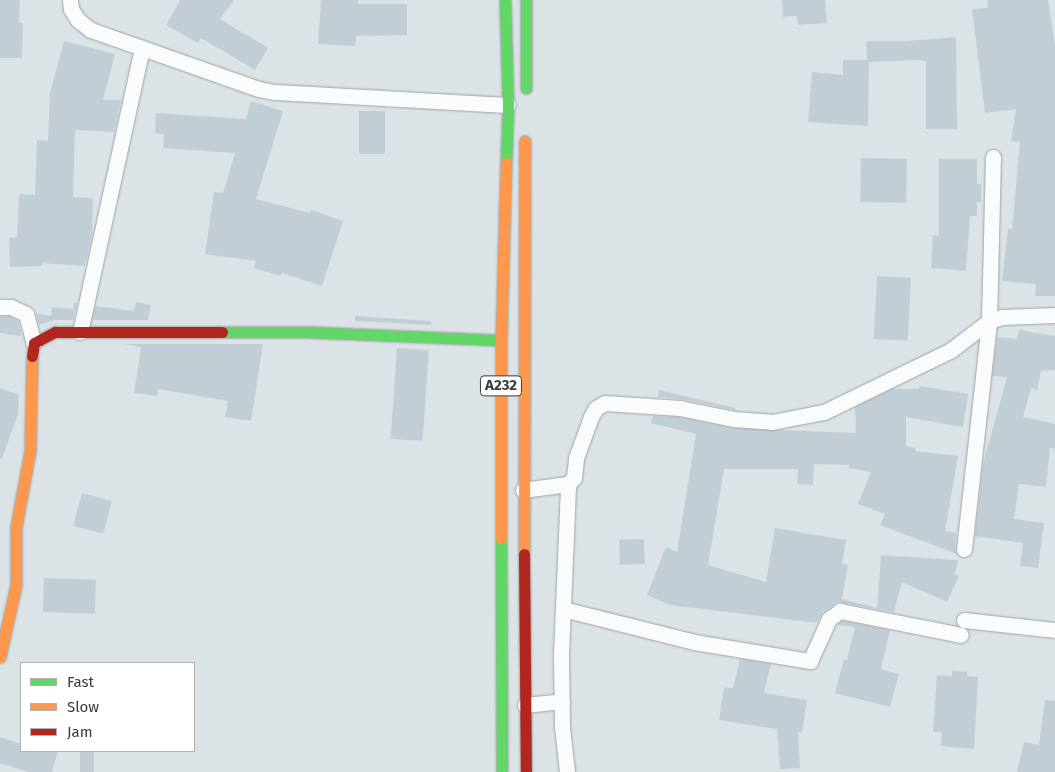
<!DOCTYPE html>
<style>
body{margin:0}
#map{position:relative;width:1055px;height:772px;overflow:hidden;background:#dbe3e6;font-family:"Fira Sans",sans-serif}
div>[style]{position:absolute}
[style*='--x']{left:calc(var(--x)*1px);top:calc(var(--y)*1px);width:calc(var(--w)*1px);rotate:calc(var(--a)*1deg)}
.building>*{inset:0;background:#c2ced6;transform-origin:0 0}
.roads{filter:drop-shadow(0 0 1px #9ea4a6) drop-shadow(0 0 1px #9ea4a6)}
.street>*{height:15px;margin:-7.5px;padding:0 7.5px;transform-origin:7.5px;border-radius:7.5px;background:#fafbfb}
.fast>*{height:11px;margin:-5.5px;padding:0 5.5px;transform-origin:5.5px;border-radius:5.5px;background:#63d668}
.slow>*{height:11px;margin:-5.5px;padding:0 5.5px;transform-origin:5.5px;border-radius:5.5px;background:#ff974d}
.jam>*{height:11px;margin:-5.5px;padding:0 5.5px;transform-origin:5.5px;border-radius:5.5px;background:#b3261e}
span{translate:-50% -50%;white-space:nowrap;text-align:center;line-height:1.15;-webkit-text-stroke:5px #fff;paint-order:stroke}
.shield-label span{padding:1px 4px;background:#fff;border:1px solid;border-radius:4px;-webkit-text-stroke-width:0}
.shield-label{font-size:15px;color:#373d3e;font-weight:700}
.legend{position:absolute;left:20px;top:662px;width:175px;height:90px;box-sizing:border-box;background:#fff;border:1px solid #afb1b2;margin:0;padding:6px 9px;list-style:none;font-size:15px;color:#373d3e}
.legend li{display:flex;align-items:center;gap:10px;height:25px}
.legend b{width:25px;border:1px solid #afb1b2}
</style>
<div id="map">
<div class="building">
<div style="clip-path:polygon(0 0,20px 0,19px 22px,23px 23px,22px 58px,0 58px)"></div>
<div style="clip-path:polygon(180px 0,234px 0,220px 19px,268px 48px,255px 70px,201px 38px,198px 43px,166px 25px)"></div>
<div style="clip-path:polygon(321px 0,358px 0,358px 4px,407px 4px,407px 35px,356px 36px,355px 46px,318px 44px)"></div>
<div style="clip-path:polygon(782px 0,825px 0,827px 23px,798px 25px,797px 16px,783px 17px)"></div>
<div style="clip-path:polygon(988px 0,1048px 0,1055px 46px,1055px 296px,1035px 296px,1036px 284px,1002px 281px,1008px 229px,1012px 229px,1020px 142px,1011px 141px,1016px 109px,985px 113px,972px 9px,987px 8px)"></div>
<div style="clip-path:polygon(956px 37px,957px 129px,926px 129px,926px 61px,917px 60px,869px 62px,868px 126px,808px 122px,812px 72px,843px 75px,843px 60px,867px 60px,866px 41px,907px 41px)"></div>
<div style="clip-path:polygon(64px 41px,115px 54px,103px 100px,121px 100px,114px 132px,75px 130px,73px 197px,93px 198px,92px 234px,85px 266px,42px 263px,42px 266px,10px 267px,9px 238px,17px 237px,19px 194px,35px 195px,37px 140px,48px 141px,50px 93px)"></div>
<div style="clip-path:polygon(251px 101px,283px 111px,256px 199px,310px 213px,311px 210px,343px 221px,322px 286px,282px 273px,281px 276px,254px 268px,256px 261px,205px 254px,214px 192px,223px 193px,235px 153px,163px 148px,164px 134px,155px 133px,156px 113px,246px 119px)"></div>
<div style="left:359px;top:111px;width:26px;height:43px"></div>
<div style="left:861px;top:158px;width:46px;height:44px;rotate:1deg"></div>
<div style="clip-path:polygon(939px 159px,977px 159px,977px 184px,981px 184px,981px 202px,977px 202px,977px 216px,970px 216px,966px 271px,931px 268px,933px 235px,939px 236px)"></div>
<div style="left:877px;top:276px;width:34px;height:63px;rotate:3deg"></div>
<div style="clip-path:polygon(136px 302px,151px 305px,148px 320px,92px 320px,95px 306px,134px 311px)"></div>
<div style="clip-path:polygon(74px 303px,77px 303px,73px 320px,55px 320px,39px 325px,36px 313px,51px 316px,52px 307px,73px 309px)"></div>
<div style="clip-path:polygon(0 316px,9px 316px,18px 321px,21px 331px,20px 336px,0 333px)"></div>
<div style="clip-path:polygon(355px 316px,431px 321px,431px 325px,355px 321px)"></div>
<div style="clip-path:polygon(1019px 330px,1055px 336px,1055px 370px,1041px 371px,1037px 390px,1031px 388px,1023px 417px,1055px 424px,1055px 449px,1050px 448px,1046px 487px,1019px 484px,1014px 519px,1044px 523px,1038px 568px,1020px 566px,1023px 543px,975px 536px,983px 464px,1007px 377px,992px 376px,997px 337px,1017px 339px)"></div>
<div style="clip-path:polygon(124px 344px,263px 344px,251px 421px,225px 417px,228px 401px,158px 389px,157px 396px,134px 393px,141px 347px)"></div>
<div style="left:397px;top:348px;width:32px;height:91px;rotate:4deg"></div>
<div style="clip-path:polygon(920px 386px,968px 394px,963px 427px,906px 417px,906px 446px,916px 448px,915px 451px,958px 456px,945px 531px,956px 533px,955px 548px,957px 554px,880px 525px,885px 514px,858px 504px,871px 472px,849px 468px,849px 465px,814px 464px,813px 485px,797px 484px,798px 469px,724px 469px,708px 565px,766px 582px,775px 528px,846px 540px,842px 564px,848px 565px,842px 599px,877px 608px,881px 555px,958px 560px,955px 574px,959px 576px,947px 602px,902px 582px,894px 612px,838px 602px,823px 612px,817px 623px,670px 605px,647px 595px,666px 547px,677px 552px,696px 434px,651px 423px,653px 416px,679px 417px,731px 428px,856px 433px,855px 407px,892px 389px,919px 389px)"></div>
<div style="clip-path:polygon(0 388px,19px 395px,18px 414px,2px 459px,0 459px)"></div>
<div style="clip-path:polygon(659px 390px,735px 408px,735px 410px,682px 399px,658px 397px)"></div>
<div style="left:82px;top:493px;width:31px;height:34px;rotate:15deg"></div>
<div style="left:644px;top:539px;width:25px;height:25px;rotate:88deg"></div>
<div style="left:44px;top:578px;width:52px;height:34px;rotate:2deg"></div>
<div style="clip-path:polygon(842px 621px,890px 630px,881px 669px,899px 674px,890px 707px,835px 693px,844px 659px,847px 660px,855px 627px,837px 625px)"></div>
<div style="clip-path:polygon(740px 659px,771px 664px,764px 693px,807px 700px,802px 733px,798px 732px,800px 768px,780px 769px,777px 729px,719px 720px,724px 687px,733px 688px)"></div>
<div style="clip-path:polygon(952px 671px,967px 672px,967px 676px,978px 677px,974px 749px,941px 746px,942px 732px,933px 732px,937px 675px,952px 676px)"></div>
<div style="clip-path:polygon(1045px 700px,1055px 701px,1055px 772px,1017px 772px,1024px 742px,1039px 745px)"></div>
<div style="clip-path:polygon(0 737px,21px 744px,21px 751px,58px 751px,52px 772px,28px 772px,0 763px)"></div>
<div style="left:80px;top:751px;width:14px;height:21px"></div>
</div>
<div class="roads">
<div class="street">
<div style="--x:70;--y:0;--w:9;--a:84"></div>
<div style="--x:71;--y:9;--w:13;--a:58"></div>
<div style="--x:78;--y:20;--w:16;--a:38"></div>
<div style="--x:91;--y:30;--w:178;--a:19.4"></div>
<div style="--x:259;--y:89;--w:16;--a:11"></div>
<div style="--x:275;--y:92;--w:233;--a:3.2"></div>
<div style="--x:0;--y:307;--w:11;--a:0"></div>
<div style="--x:11;--y:307;--w:17;--a:25"></div>
<div style="--x:26;--y:314;--w:30;--a:75"></div>
<div style="--x:80;--y:332;--w:291;--a:-77.7"></div>
<div style="--x:523;--y:490;--w:45;--a:-7.6"></div>
<div style="--x:568;--y:484;--w:8;--a:-45"></div>
<div style="--x:574;--y:478;--w:20;--a:-84"></div>
<div style="--x:576;--y:458;--w:44;--a:-69.9"></div>
<div style="--x:591;--y:417;--w:10;--a:-61"></div>
<div style="--x:596;--y:408;--w:10;--a:-29"></div>
<div style="--x:605;--y:403;--w:75;--a:3.8"></div>
<div style="--x:680;--y:408;--w:54;--a:11.7"></div>
<div style="--x:733;--y:419;--w:39;--a:4"></div>
<div style="--x:772;--y:422;--w:53;--a:-10.9"></div>
<div style="--x:824;--y:412;--w:141;--a:-26"></div>
<div style="--x:951;--y:350;--w:48;--a:-37.3"></div>
<div style="--x:989;--y:321;--w:14;--a:-17"></div>
<div style="--x:1002;--y:317;--w:53;--a:-2.2"></div>
<div style="--x:964;--y:549;--w:229;--a:-83.7"></div>
<div style="--x:989;--y:321;--w:164;--a:-88.6"></div>
<div style="--x:563;--y:609;--w:135;--a:14.1"></div>
<div style="--x:694;--y:642;--w:118;--a:9.3"></div>
<div style="--x:810;--y:661;--w:46;--a:-65.7"></div>
<div style="--x:829;--y:619;--w:14;--a:-36"></div>
<div style="--x:840;--y:611;--w:123;--a:11.2"></div>
<div style="--x:964;--y:620;--w:92;--a:6.3"></div>
<div style="--x:525;--y:705;--w:37;--a:-6"></div>
<div style="--x:567;--y:772;--w:45;--a:-96.3"></div>
<div style="--x:562;--y:727;--w:73;--a:-90.8"></div>
<div style="--x:561;--y:654;--w:170;--a:-87.6"></div>
</div>
<div class="fast">
<div style="--x:505;--y:0;--w:105;--a:88.4"></div>
<div style="--x:508;--y:105;--w:58;--a:92"></div>
<div style="--x:526;--y:0;--w:88;--a:90"></div>
<div style="--x:222;--y:332;--w:85;--a:0"></div>
<div style="--x:307;--y:332;--w:194;--a:2.4"></div>
<div style="--x:501;--y:538;--w:234;--a:89.8"></div>
</div>
<div class="slow">
<div style="--x:501;--y:538;--w:198;--a:-90"></div>
<div style="--x:501;--y:340;--w:177;--a:-88.4"></div>
<div style="--x:524;--y:554;--w:413;--a:-89.9"></div>
<div style="--x:0;--y:657;--w:74;--a:-77.5"></div>
<div style="--x:16;--y:585;--w:58;--a:-90"></div>
<div style="--x:16;--y:527;--w:77;--a:-79.6"></div>
<div style="--x:30;--y:451;--w:95;--a:-88.8"></div>
</div>
<div class="jam">
<div style="--x:32;--y:356;--w:13;--a:-81"></div>
<div style="--x:34;--y:343;--w:24;--a:-28"></div>
<div style="--x:55;--y:332;--w:167;--a:0"></div>
<div style="--x:524;--y:554;--w:218;--a:89.5"></div>
</div>
</div>
<div class="shield-label">
<span style="left:501px;top:386px">A232</span>
</div>
<ul class="legend">
<li><b style="height:6px;background:#63d668"></b>Fast</li>
<li><b style="height:6px;background:#ff974d"></b>Slow</li>
<li><b style="height:6px;background:#b3261e"></b>Jam</li>
</ul>
</div>
